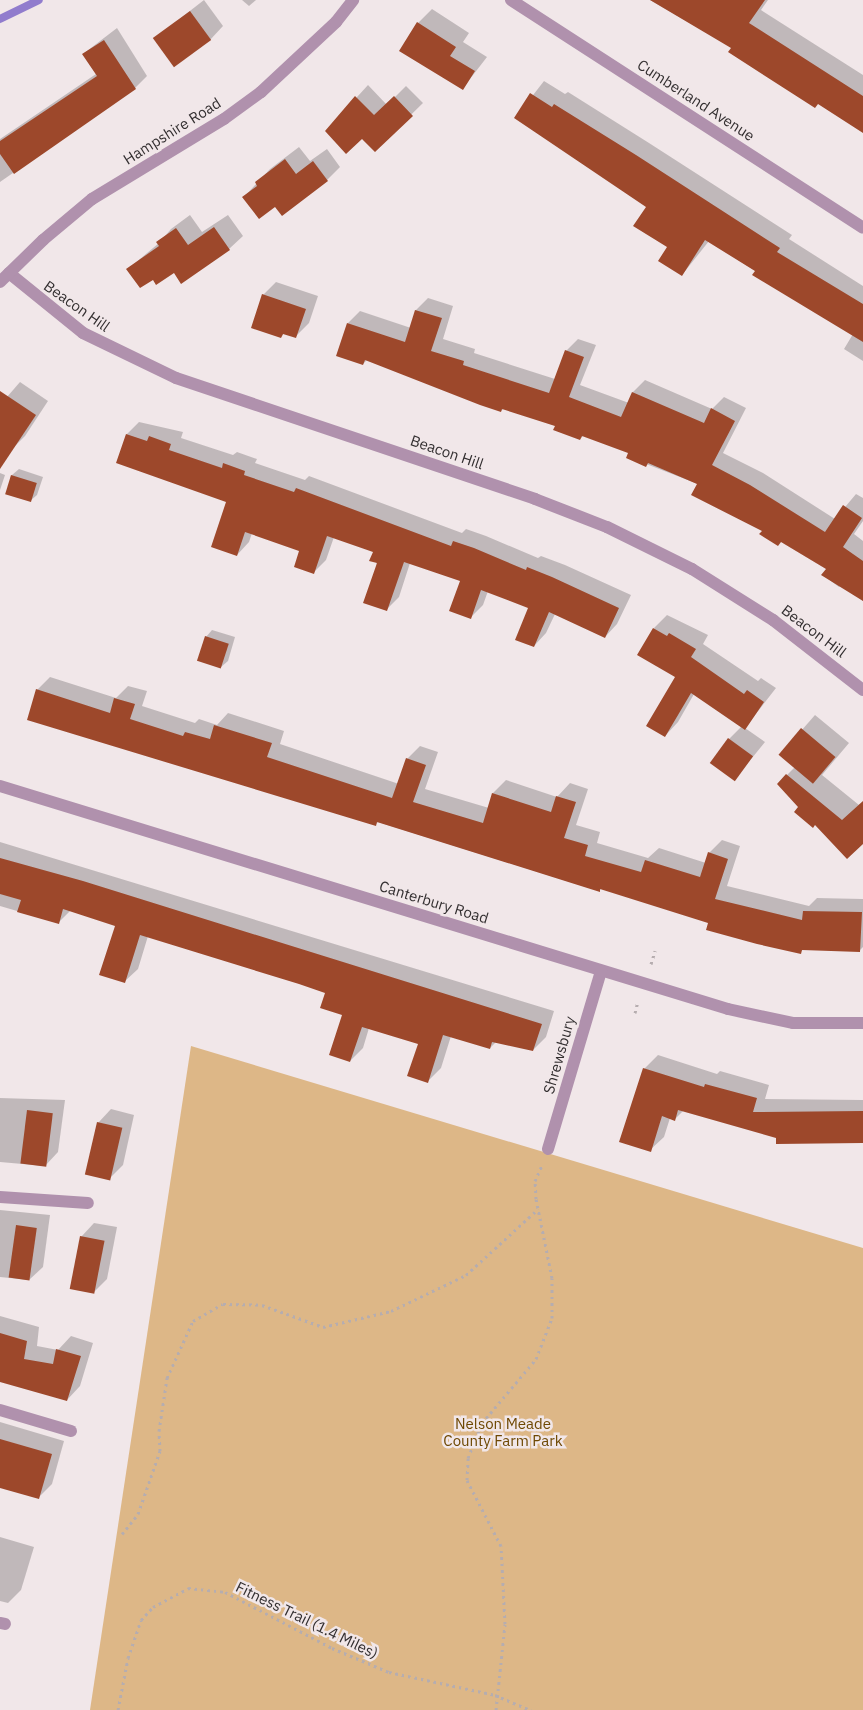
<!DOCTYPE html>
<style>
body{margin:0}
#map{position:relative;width:863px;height:1710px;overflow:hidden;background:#f1e7e9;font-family:"IBM Plex Sans",sans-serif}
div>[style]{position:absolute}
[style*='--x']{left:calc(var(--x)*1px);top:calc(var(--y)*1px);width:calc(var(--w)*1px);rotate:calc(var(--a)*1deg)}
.green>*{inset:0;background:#ddb787}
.shadow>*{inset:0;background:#0003}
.stream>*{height:8px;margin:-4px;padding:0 4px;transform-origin:4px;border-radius:4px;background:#917ccd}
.building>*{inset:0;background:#9d482b;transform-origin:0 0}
.path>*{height:3px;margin-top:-1.5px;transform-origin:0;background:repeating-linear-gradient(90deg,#b6adaf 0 2.5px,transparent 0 6.5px)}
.minor>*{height:12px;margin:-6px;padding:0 6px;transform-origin:6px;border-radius:6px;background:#b091ad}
span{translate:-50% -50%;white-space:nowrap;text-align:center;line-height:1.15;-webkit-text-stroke:5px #f1e7e9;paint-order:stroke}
.street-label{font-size:15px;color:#332f30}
.park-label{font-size:15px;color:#6e4803}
</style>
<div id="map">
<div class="green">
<div style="clip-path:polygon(191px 1046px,863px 1248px,863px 1710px,90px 1710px)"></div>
</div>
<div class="shadow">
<div style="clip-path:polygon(204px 0,223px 26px,210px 40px,155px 38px)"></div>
<div style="clip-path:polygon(242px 0,256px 0,249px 6px)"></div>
<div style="clip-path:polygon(650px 0,768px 0,761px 10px,863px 75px,863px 131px,733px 48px)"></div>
<div style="clip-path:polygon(432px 9px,469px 33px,463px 42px,487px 57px,463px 88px,401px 51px,418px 23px)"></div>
<div style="clip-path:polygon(117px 28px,147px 76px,135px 88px,0 182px,0 139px,96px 74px,83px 54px)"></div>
<div style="clip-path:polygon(544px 81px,565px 94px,568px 92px,649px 143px,792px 235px,789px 239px,863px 286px,863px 361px,844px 349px,853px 334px,709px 241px,682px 275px,647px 206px,516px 117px)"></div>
<div style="clip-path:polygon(368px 85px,387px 105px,406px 86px,423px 103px,375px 150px,362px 137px,326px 131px)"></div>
<div style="clip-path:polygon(299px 147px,310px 161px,327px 149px,340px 167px,327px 180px,275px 206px,244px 197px,270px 169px)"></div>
<div style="clip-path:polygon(190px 215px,202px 232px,228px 215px,243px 236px,229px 249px,153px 278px,128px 269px,159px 243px,171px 229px)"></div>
<div style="clip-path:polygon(276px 282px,318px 296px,309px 323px,296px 336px,284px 333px,281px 337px,263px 295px)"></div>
<div style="clip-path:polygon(428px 298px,453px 306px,443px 339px,475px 349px,474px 353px,555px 379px,566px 351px,578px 339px,596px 345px,580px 385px,629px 403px,633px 392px,645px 380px,712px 409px,724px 397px,746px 408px,723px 453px,763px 473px,835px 519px,856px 494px,863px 498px,863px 521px,854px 534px,863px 541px,863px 601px,842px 584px,839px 587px,823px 575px,828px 569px,763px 530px,698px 484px,628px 457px,629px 452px,584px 435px,580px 439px,556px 426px,504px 408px,501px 411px,367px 360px,363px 364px,348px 323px,360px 311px,411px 328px,416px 310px)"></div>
<div style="clip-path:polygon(20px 382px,48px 401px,25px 436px,12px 449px,0 442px,0 405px)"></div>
<div style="clip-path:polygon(139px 422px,183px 432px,181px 438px,233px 455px,237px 452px,257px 459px,255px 463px,305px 480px,309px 476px,462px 533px,466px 529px,486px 536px,538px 558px,541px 556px,565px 565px,631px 595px,617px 624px,605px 637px,555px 614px,546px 633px,534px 646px,530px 608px,488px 591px,483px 605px,471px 617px,461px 580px,410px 563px,399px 597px,386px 610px,374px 551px,334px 537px,326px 560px,313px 573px,301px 550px,252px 533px,249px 542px,237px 555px,228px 501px,117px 462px,127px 434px)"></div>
<div style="clip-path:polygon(19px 469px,43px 477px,37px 495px,30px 501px,7px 493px,12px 475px)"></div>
<div style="clip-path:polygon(0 473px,5px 475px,0 490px)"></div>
<div style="clip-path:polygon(667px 615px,708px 635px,703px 644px,758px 681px,761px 678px,776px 688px,745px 728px,765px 742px,735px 779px,729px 739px,742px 726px,694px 694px,678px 722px,665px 736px,677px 677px,654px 628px)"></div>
<div style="clip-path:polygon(212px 630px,235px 637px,228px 661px,221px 667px,206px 637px)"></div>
<div style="clip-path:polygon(50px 677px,116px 698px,128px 686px,147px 691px,142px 706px,195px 723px,199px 719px,217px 725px,228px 713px,284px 731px,280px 744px,399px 784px,407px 759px,420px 746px,438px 752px,425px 789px,489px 808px,493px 793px,506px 780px,557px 797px,570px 783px,588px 789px,576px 825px,600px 832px,597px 843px,648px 858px,659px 848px,706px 863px,709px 853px,722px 840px,740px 846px,727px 886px,809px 906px,817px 898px,863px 899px,863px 947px,860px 950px,804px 949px,800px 952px,602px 888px,599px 891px,378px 822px,375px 825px,37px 690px)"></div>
<div style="clip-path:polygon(815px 715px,849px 743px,822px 775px,859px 805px,863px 802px,863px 842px,800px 807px,778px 784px,795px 767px,780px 755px)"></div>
<div style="clip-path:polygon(0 842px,554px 1011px,546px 1037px,533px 1050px,496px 1042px,490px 1048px,451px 1036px,441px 1068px,427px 1082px,419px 1043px,369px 1028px,363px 1048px,350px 1061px,344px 1014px,326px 992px,148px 936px,138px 969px,124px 982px,117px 925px,71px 910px,58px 923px,0 906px)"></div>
<div style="clip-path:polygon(658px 1055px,717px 1074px,720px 1071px,769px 1085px,765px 1099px,863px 1100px,863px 1141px,777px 1143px,777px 1137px,684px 1110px,675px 1119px,670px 1118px,664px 1137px,650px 1150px,644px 1069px)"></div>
<div style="clip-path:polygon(0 1098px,65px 1100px,58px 1152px,45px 1166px,0 1162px)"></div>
<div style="clip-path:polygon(111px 1109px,134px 1115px,123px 1165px,109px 1179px,98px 1123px)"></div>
<div style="clip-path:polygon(0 1210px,50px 1215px,43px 1267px,29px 1280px,0 1277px)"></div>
<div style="clip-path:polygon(94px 1223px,117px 1227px,107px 1279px,93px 1293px,81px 1237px)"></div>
<div style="clip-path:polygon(0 1316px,39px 1327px,37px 1346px,58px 1350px,71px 1336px,93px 1343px,80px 1386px,67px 1400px,0 1380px)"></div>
<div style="clip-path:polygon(0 1422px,64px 1441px,52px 1484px,39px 1497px,0 1486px)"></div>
<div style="clip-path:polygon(0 1537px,34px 1547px,21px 1590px,8px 1603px,0 1601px)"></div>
</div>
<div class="stream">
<div style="--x:0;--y:19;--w:43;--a:-26"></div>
</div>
<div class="building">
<div style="clip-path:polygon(650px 0,765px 0,749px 23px,863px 96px,863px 133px,818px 104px,815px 108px,728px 52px,731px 48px)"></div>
<div style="left:190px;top:11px;width:36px;height:46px;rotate:54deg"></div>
<div style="clip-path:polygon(417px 22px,456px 47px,450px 56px,475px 71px,463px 90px,399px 51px)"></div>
<div style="clip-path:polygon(104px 40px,136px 89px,14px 174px,0 154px,0 141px,97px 76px,82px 54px)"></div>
<div style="clip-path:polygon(530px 93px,552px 107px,554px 104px,636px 155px,780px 248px,777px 252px,863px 304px,863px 342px,752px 275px,755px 271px,705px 240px,682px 276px,658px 261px,667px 247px,633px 226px,646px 207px,514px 118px)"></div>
<div style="clip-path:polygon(355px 96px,374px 115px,394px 96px,413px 116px,375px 152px,362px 139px,346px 154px,325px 131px)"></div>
<div style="clip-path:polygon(285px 159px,296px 174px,313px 161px,328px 181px,282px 216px,275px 207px,259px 219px,242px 197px,257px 186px,255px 182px)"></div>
<div style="clip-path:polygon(214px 227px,230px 250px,181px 284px,174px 273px,156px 285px,153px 280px,140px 288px,126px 269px,159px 246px,156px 242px,176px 228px,188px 245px)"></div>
<div style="clip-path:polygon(262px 294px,306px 309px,296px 338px,283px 334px,281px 338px,251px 328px)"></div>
<div style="clip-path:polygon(415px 310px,442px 318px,431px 351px,464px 361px,463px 365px,549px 393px,565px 350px,584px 357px,569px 397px,621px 417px,632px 392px,704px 423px,711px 408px,735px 421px,712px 465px,750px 485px,825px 532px,843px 505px,862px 518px,843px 547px,863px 561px,863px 601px,821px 575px,826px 569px,781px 542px,778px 546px,759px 534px,762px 531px,691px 495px,697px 484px,648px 463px,646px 467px,626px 458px,628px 453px,582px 436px,580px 440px,553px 430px,555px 426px,502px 409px,501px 412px,480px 405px,365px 360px,363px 365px,336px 356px,347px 323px,405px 342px)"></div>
<div style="clip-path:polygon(0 391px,36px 415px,0 469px)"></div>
<div style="clip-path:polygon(126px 434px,147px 441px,149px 436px,171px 444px,169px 450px,222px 468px,223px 463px,245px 471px,244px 475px,294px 492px,296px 488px,451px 546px,453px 541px,474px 548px,526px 570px,527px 567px,552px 577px,619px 608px,605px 638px,549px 612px,534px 647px,515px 640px,528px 608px,481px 590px,471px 619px,449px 611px,460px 581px,404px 562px,387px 611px,363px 603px,377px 563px,369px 561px,373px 552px,327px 536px,314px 574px,294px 567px,299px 551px,245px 532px,237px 556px,211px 547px,226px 502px,116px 463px)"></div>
<div style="left:11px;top:475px;width:27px;height:20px;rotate:17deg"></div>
<div style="clip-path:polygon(653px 628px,667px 636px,669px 633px,696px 649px,691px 657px,744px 694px,747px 690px,764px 702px,745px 730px,691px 693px,665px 737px,646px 726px,675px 677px,637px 655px)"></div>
<div style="left:205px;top:636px;width:25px;height:26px;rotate:18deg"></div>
<div style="clip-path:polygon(36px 689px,110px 713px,114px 698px,135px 704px,130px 719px,183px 736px,185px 732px,210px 739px,214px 725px,272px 743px,267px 757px,392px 798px,406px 758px,426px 765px,413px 802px,483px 823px,492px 793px,551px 812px,556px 796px,576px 802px,564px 838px,588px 845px,585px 856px,641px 872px,645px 860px,700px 877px,708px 852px,728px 859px,715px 899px,802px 920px,803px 911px,862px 912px,860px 952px,802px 950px,801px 954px,757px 944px,706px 930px,708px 923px,600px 889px,600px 892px,377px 822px,376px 826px,27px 720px)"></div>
<div style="left:801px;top:728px;width:45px;height:35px;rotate:40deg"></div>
<div style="left:728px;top:738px;width:31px;height:31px;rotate:36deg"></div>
<div style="clip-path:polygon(786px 774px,842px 820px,863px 801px,863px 844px,847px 859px,815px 825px,813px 828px,794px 812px,798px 807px,777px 784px)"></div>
<div style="clip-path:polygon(0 858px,83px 881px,542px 1024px,533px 1051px,492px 1042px,490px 1049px,443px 1035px,428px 1083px,407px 1076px,418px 1044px,362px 1027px,350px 1062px,329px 1055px,342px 1015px,320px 1008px,325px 993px,299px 984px,140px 935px,125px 983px,99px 975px,115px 926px,63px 909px,59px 924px,17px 912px,21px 900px,0 894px)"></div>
<div style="clip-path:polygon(643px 1068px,704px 1087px,705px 1084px,757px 1098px,753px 1112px,863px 1111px,863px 1143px,776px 1144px,776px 1138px,678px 1110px,675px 1121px,662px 1116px,651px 1152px,619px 1142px)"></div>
<div style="left:27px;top:1110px;width:26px;height:54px;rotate:7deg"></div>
<div style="left:97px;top:1122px;width:26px;height:54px;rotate:13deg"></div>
<div style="left:16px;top:1225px;width:21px;height:53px;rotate:8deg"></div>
<div style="left:80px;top:1236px;width:25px;height:54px;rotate:11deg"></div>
<div style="clip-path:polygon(0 1333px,27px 1341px,24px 1359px,53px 1364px,56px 1349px,81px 1356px,67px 1401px,0 1382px)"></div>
<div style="clip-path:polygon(0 1439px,52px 1454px,39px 1499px,0 1488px)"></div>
</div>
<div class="path">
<div style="--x:651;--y:964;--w:14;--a:-73"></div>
<div style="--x:635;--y:1013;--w:12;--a:-76"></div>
<div style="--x:122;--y:1534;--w:26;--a:-51"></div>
<div style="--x:138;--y:1514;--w:67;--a:-70.8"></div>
<div style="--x:160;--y:1451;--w:20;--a:-93"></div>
<div style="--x:159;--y:1431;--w:54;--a:-81.4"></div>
<div style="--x:167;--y:1378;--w:63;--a:-65.5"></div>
<div style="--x:193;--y:1321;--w:34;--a:-30"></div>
<div style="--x:223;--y:1304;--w:39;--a:1"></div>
<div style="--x:262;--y:1305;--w:65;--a:19.8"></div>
<div style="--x:323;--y:1327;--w:70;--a:-13.2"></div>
<div style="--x:391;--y:1311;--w:83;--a:-25.6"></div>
<div style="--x:466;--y:1275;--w:98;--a:-42.5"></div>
<div style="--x:118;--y:1710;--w:53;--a:-79.1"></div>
<div style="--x:128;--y:1658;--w:40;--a:-71.1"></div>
<div style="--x:141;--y:1620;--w:18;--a:-47"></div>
<div style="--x:153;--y:1607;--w:40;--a:-28"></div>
<div style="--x:188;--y:1588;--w:37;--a:6"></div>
<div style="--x:225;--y:1592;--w:121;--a:27.6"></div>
<div style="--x:332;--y:1648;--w:62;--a:22.8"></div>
<div style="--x:389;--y:1672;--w:108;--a:12.2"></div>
<div style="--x:495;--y:1695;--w:39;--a:23"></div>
<div style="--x:496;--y:1710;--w:86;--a:-84"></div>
<div style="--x:505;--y:1624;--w:78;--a:-92.9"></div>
<div style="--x:501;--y:1546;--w:74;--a:-117.3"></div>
<div style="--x:467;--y:1480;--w:22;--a:-87"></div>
<div style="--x:468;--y:1458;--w:38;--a:-68"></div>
<div style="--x:482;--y:1423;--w:84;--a:-49.8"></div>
<div style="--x:536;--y:1359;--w:44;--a:-68.7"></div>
<div style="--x:552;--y:1318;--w:40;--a:-90"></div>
<div style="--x:552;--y:1278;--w:81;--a:-101.4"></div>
<div style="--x:536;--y:1199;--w:18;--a:-93"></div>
<div style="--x:535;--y:1181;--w:17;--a:-66"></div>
</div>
<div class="minor">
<div style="--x:511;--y:0;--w:419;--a:32.9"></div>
<div style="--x:9;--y:273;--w:95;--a:39"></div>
<div style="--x:83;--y:333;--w:103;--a:25.8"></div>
<div style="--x:176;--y:378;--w:379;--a:18.6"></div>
<div style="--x:535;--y:499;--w:77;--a:21.3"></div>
<div style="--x:607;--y:527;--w:95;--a:26.3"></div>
<div style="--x:692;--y:569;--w:96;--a:32.2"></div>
<div style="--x:773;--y:620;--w:114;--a:37.9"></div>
<div style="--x:0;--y:282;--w:60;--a:-44.3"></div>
<div style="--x:43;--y:240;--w:64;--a:-39.9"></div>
<div style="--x:92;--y:199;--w:154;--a:-31.2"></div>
<div style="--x:224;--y:119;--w:46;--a:-36.1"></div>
<div style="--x:261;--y:92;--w:103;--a:-43"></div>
<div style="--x:336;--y:22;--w:28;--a:-52"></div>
<div style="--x:0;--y:786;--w:761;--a:17.03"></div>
<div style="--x:728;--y:1009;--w:66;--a:12.2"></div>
<div style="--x:793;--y:1023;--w:70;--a:0"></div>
<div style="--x:548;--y:1149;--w:186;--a:-73.4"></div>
<div style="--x:0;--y:1197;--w:88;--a:3.9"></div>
<div style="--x:0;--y:1410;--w:74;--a:16.5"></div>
<div style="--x:0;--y:1623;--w:5;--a:11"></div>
</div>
<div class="street-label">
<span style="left:696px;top:100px;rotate:33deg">Cumberland Avenue</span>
<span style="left:172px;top:131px;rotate:-32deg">Hampshire Road</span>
<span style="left:77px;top:306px;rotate:35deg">Beacon Hill</span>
<span style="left:447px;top:452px;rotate:19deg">Beacon Hill</span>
<span style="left:814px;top:631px;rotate:37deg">Beacon Hill</span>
<span style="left:434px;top:902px;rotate:17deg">Canterbury Road</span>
<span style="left:559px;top:1055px;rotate:-74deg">Shrewsbury</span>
<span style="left:307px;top:1620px;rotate:26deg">Fitness Trail (1.4 Miles)</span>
</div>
<div class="park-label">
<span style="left:503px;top:1432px">Nelson Meade<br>County Farm Park</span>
</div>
</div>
